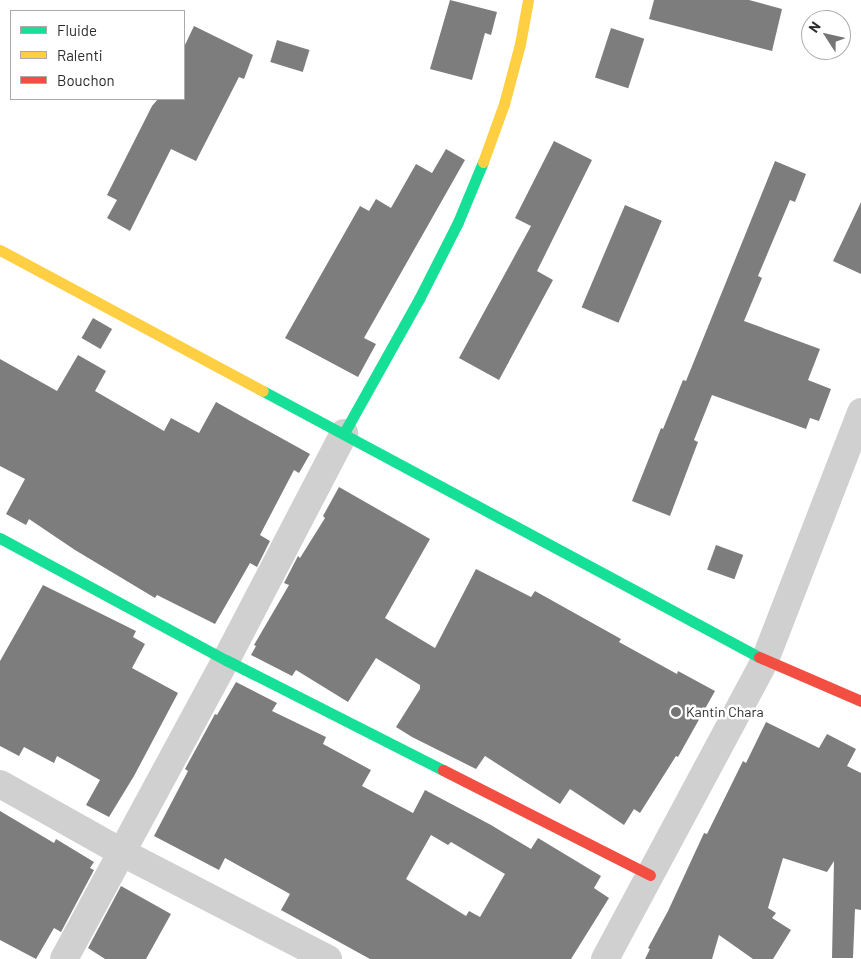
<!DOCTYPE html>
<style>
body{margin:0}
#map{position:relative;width:861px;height:959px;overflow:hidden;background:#fff;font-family:Barlow,sans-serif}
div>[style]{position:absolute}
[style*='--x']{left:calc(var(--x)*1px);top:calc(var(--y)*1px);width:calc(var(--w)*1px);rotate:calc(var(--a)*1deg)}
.building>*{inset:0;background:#7d7d7d;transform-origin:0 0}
.street>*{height:28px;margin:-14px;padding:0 14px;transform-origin:14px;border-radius:14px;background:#d0d0d0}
.fast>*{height:11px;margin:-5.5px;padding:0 5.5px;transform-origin:5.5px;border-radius:5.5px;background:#16e098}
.slow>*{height:11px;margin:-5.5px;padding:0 5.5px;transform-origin:5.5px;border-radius:5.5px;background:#ffcf43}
.jam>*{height:11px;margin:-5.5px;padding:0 5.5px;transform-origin:5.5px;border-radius:5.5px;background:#f24e42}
.dots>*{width:14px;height:14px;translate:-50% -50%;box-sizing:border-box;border:2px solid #fff;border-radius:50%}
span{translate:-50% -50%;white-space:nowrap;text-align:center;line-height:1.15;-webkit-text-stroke:5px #fff;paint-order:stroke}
.poi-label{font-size:14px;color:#2b2b2b}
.left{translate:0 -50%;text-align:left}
.legend{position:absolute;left:10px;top:10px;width:175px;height:90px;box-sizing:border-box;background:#fff;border:1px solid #aaa;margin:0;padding:6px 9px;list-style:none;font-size:15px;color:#2b2b2b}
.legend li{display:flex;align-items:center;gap:10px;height:25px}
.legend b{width:25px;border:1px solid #aaa}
.north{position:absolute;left:801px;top:10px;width:50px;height:50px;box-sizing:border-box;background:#fff;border:1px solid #aaa;border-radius:50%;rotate:305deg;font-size:14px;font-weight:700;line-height:20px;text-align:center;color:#2b2b2b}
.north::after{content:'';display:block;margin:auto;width:18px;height:22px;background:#757575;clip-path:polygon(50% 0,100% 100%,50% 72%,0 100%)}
</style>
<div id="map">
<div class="building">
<div style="clip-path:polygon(450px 0,497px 12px,491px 35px,485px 33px,472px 80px,430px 69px)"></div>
<div style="clip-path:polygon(654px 0,749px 0,782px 9px,772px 51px,649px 19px)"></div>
<div style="clip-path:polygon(194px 26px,253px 55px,244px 79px,239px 77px,196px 161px,171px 149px,130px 231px,107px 218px,117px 200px,107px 195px,152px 106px,158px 99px,184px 99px,184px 47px)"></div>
<div style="left:611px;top:28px;width:35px;height:52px;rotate:18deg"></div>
<div style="left:277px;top:40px;width:34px;height:23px;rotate:17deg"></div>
<div style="clip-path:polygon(554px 141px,592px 160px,537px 271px,553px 280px,499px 380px,459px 358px,531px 226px,515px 218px)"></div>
<div style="clip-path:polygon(446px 149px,465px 160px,364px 338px,376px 344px,358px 377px,285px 338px,360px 206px,369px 211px,376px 199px,391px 208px,416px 164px,432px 173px)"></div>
<div style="clip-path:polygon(775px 161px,806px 174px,795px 202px,790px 200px,758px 276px,762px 278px,744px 321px,820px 349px,808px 380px,831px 389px,819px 421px,810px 418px,806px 429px,712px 395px,694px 440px,698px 442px,670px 516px,632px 501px,661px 428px,663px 429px,683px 380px,686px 381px)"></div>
<div style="clip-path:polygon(861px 202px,861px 274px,833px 261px)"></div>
<div style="left:625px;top:205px;width:40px;height:111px;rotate:23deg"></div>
<div style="left:93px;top:318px;width:22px;height:23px;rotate:30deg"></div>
<div style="clip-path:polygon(78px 355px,106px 371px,95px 391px,164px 431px,171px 418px,199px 433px,216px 402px,310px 454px,299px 473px,294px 470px,260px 535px,270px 541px,257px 567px,250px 563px,215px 624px,157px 595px,155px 598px,75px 550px,29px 519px,26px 525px,6px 514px,25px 479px,0 466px,0 359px,57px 391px)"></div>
<div style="clip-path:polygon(339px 487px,430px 539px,385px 618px,435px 648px,476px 569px,531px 597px,535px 591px,621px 639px,619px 642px,677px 674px,678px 671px,715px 691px,678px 757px,676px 756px,640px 813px,634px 809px,624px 825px,570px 789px,560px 804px,485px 756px,476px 769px,412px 737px,396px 727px,420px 689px,420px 685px,376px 658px,348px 702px,296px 670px,292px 676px,251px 655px,256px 646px,254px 645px,289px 585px,284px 583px,298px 556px,300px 558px,325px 518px,323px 516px)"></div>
<div style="left:716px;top:545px;width:29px;height:26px;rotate:20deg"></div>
<div style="clip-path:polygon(43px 585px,136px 631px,133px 637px,145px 644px,132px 668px,178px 693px,134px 776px,109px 817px,86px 805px,100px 780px,57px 756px,54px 763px,24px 747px,19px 756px,0 746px,0 661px)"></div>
<div style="clip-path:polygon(evenodd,236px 682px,277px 703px,272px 711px,326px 737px,323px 744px,371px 770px,362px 786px,413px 813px,425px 790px,491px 825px,531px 849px,538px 838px,601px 876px,594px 888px,609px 898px,571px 959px,370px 959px,281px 910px,290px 894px,225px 858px,219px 870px,154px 836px,188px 771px,185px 769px,215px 714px,217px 715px,236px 682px,431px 835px,448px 845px,451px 842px,505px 874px,480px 917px,469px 911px,466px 916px,406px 879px,431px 835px)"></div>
<div style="clip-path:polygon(766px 722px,819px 748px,827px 734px,856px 749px,847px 766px,861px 773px,861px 910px,855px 909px,853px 958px,832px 958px,834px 861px,827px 872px,783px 858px,768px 908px,776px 913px,772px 918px,791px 930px,773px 959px,753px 959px,719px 935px,712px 959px,645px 959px,650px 949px,648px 948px,668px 911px,704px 833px,707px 834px,743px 761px,746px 763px)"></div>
<div style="clip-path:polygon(0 811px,54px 843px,56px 839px,94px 862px,90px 868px,94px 870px,61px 932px,54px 928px,36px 959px,0 940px)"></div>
<div style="clip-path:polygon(121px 886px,171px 914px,146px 959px,105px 959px,88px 948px)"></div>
</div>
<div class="street">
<div style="--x:0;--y:784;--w:139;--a:29.3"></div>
<div style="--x:121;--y:852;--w:233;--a:27.3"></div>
<div style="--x:64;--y:959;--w:340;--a:-61.6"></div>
<div style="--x:226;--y:660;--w:256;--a:-62.5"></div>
<div style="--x:605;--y:959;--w:339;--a:-61.8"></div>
<div style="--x:765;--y:660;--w:266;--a:-68.8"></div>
</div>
<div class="fast">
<div style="--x:263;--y:391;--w:563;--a:28.2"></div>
<div style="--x:344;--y:433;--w:154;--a:-60.8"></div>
<div style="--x:419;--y:299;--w:86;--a:-63.1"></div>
<div style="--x:458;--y:222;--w:65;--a:-67.4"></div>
<div style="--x:0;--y:538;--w:257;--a:28.4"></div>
<div style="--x:226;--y:660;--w:243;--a:26.9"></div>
</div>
<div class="slow">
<div style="--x:483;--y:162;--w:62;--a:-70.1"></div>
<div style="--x:504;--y:104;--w:62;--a:-75.1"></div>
<div style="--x:520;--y:44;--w:45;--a:-79.7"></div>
<div style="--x:0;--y:250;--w:298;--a:28.2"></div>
</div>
<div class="jam">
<div style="--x:759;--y:657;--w:111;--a:23.3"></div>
<div style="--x:443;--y:770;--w:232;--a:26.9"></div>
</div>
<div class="dots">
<div style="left:676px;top:712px;background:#757575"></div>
</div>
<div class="poi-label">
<span class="left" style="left:686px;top:712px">Kantin Chara</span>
</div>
<ul class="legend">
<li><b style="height:6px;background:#16e098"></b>Fluide</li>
<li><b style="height:6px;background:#ffcf43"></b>Ralenti</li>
<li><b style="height:6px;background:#f24e42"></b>Bouchon</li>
</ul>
<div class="north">N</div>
</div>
